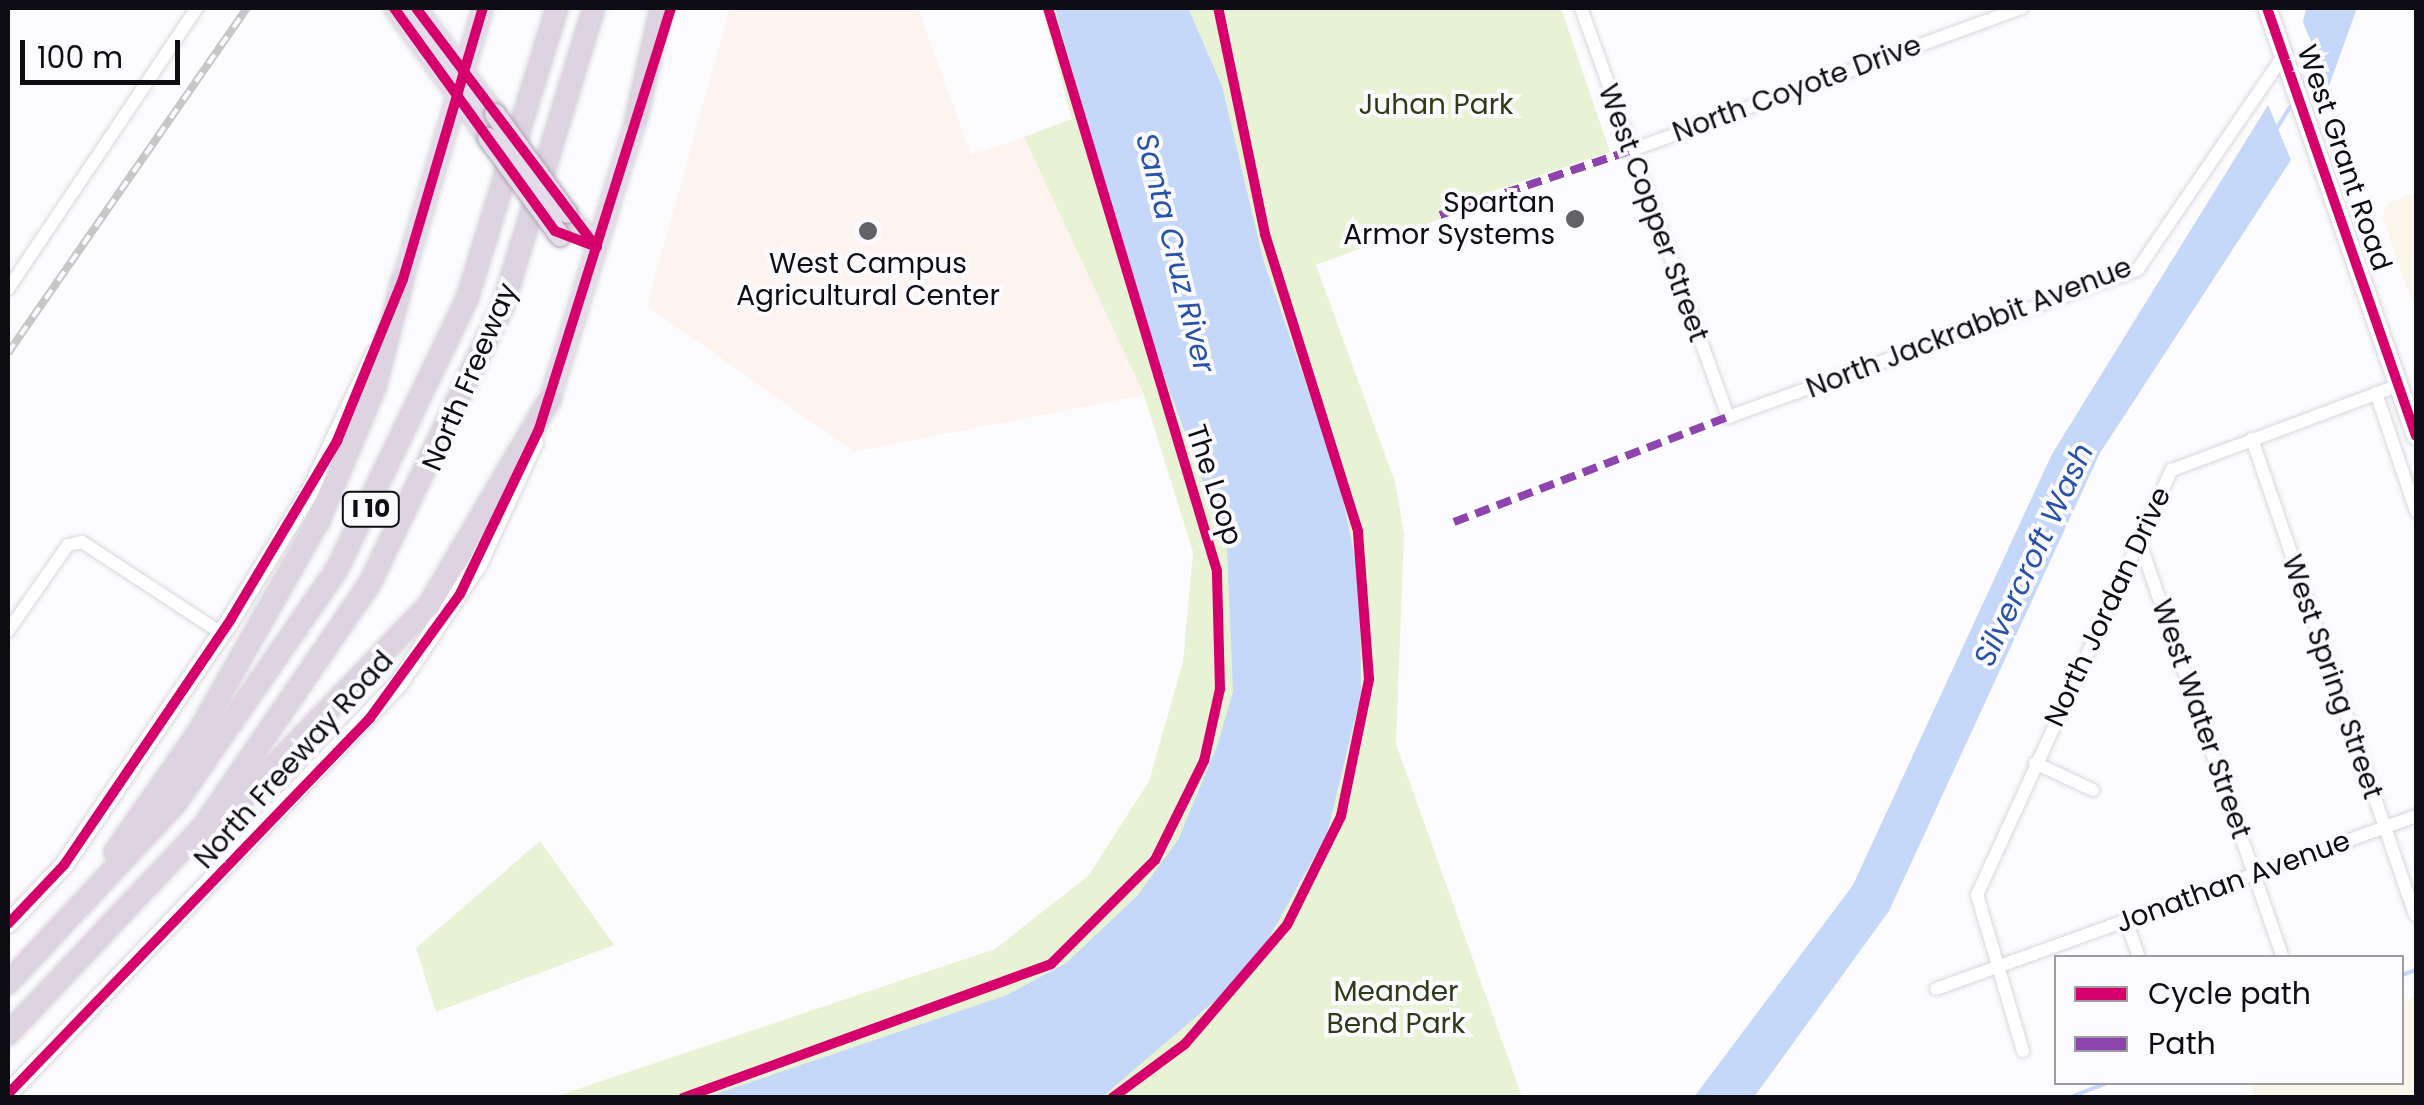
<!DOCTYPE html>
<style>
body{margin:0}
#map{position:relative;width:2424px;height:1105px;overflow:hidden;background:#fcfcfe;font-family:Poppins,sans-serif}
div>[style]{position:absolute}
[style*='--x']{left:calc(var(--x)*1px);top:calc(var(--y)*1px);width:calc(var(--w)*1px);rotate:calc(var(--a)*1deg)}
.commercial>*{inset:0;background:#fbf6eb}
.education>*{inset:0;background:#fef4ef}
.green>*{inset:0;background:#e8f3d5}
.water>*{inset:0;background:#c5d8f9}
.stream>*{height:4px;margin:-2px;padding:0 2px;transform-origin:2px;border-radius:2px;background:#c5d8f9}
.roads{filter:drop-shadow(0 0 2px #d8d8dd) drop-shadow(0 0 2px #d8d8dd)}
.minor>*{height:12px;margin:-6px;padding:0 6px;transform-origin:6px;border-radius:6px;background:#fff}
.secondary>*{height:18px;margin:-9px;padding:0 9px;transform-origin:9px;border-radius:9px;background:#fff}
.trunk>*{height:20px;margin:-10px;padding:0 10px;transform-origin:10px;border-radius:10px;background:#e4dce8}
.motorway>*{height:22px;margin:-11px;padding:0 11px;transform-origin:11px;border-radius:11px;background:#ded4e1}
.rail>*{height:8px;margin-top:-4px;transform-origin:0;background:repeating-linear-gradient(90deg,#fbfbff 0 11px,#c7c7c8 0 22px);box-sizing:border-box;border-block:2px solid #c7c7c8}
.bridges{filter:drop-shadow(0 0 2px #ada3b2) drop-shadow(0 0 2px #ada3b2)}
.trunk-bridge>*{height:20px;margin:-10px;padding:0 10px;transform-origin:10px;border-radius:10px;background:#e4dce8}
.quiet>*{height:8px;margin-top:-4px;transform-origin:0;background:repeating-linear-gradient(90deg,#8e44ad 0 15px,transparent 0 23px)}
.cycleway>*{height:10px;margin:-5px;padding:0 5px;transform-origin:5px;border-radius:5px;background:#d6006c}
.dots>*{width:28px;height:28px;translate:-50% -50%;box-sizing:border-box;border:5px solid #fbfbff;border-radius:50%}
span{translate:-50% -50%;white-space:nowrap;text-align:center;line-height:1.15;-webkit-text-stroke:8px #fbfbff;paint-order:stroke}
.shield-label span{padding:2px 8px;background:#fbfbff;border:2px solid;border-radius:8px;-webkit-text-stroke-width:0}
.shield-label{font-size:25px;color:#0e0d14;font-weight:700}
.street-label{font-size:28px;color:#0e0d14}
.park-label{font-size:28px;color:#303b16}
.poi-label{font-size:28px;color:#0e0d14}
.right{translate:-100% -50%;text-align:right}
.water-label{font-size:30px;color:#2652aa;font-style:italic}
.frame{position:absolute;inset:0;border:10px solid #0e0d14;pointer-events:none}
.legend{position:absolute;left:2054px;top:955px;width:350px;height:130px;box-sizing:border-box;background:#fbfbff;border:2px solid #9c9ca1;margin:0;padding:12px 18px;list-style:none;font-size:30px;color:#0e0d14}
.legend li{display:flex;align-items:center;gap:20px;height:50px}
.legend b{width:50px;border:2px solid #9c9ca1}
.scale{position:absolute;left:20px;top:40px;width:160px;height:45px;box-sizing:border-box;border:5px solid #0e0d14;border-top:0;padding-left:12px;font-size:30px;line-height:35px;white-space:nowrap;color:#0e0d14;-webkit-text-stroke:8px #fbfbff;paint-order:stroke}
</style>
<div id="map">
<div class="commercial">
<div style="clip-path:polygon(2416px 192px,2416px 312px,2382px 217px,2388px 203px)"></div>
<div style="clip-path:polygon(2416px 996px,2416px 1097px,2255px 1097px,2250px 1083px,2402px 1082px,2402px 1001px)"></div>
</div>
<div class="education">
<div style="clip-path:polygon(730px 8px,918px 8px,971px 155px,1024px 137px,1144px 395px,854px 452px,647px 306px)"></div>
</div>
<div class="green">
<div style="clip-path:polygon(1042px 8px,1561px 8px,1610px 152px,1442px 208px,1443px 218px,1316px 265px,1395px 482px,1404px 534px,1396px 744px,1522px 1097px,551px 1098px,995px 949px,1089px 875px,1149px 781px,1183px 662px,1193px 552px,1144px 395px,1024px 137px,1072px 119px)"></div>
<div style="clip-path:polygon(540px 841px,614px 945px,436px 1012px,416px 948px)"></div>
</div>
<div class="water">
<div style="clip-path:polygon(1055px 8px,1188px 8px,1222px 86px,1263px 259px,1339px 480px,1360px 583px,1361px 693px,1327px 834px,1251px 970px,1102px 1097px,707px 1097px,1007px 995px,1066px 963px,1137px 896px,1178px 840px,1217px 746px,1233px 692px,1227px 548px,1135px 296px)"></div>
<div style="clip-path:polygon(2306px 8px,2357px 8px,2329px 86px,2303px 22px)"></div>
<div style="clip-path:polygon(2268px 105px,2291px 160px,2100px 453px,1889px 911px,1754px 1097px,1694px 1097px,1853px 885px,2052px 454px)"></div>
</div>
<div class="stream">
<div style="--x:2301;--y:90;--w:36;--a:-60"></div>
<div style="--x:2277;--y:128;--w:31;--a:-58"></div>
<div style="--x:2402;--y:975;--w:15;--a:-20"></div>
<div style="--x:2068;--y:1098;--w:44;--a:-21.3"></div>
</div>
<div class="roads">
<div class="minor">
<div style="--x:1581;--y:8;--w:435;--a:70.2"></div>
<div style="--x:1728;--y:417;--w:436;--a:-19.8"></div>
<div style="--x:2138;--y:269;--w:259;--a:-55.7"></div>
<div style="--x:1629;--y:151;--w:418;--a:-20"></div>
<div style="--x:8;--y:289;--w:339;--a:-56.1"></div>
<div style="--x:2376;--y:393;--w:125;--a:71.3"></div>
<div style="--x:2252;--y:439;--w:503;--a:71.1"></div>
<div style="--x:2139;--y:540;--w:439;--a:71"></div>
<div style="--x:8;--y:631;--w:105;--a:-55.1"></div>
<div style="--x:68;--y:545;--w:14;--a:-12"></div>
<div style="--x:82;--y:542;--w:166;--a:33.2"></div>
<div style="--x:2035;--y:763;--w:64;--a:25"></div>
<div style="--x:2126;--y:920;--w:40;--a:71.1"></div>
<div style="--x:1936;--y:989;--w:510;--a:-19.82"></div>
<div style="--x:2023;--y:1051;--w:163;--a:-106.4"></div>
<div style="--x:1977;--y:895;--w:468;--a:-65.4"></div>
<div style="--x:2172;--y:470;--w:242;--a:-20.5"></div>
</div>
<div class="secondary">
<div style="--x:2267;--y:8;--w:453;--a:70.8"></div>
<div style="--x:8;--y:924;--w:81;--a:-46.5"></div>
<div style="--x:64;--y:865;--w:297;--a:-55.8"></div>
<div style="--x:231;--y:619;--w:156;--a:-58.3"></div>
<div style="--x:313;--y:486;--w:146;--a:-64.8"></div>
<div style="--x:8;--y:1094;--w:567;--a:-46.43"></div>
<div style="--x:399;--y:683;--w:143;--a:-56.4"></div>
<div style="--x:478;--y:564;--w:134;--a:-65.3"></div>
</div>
<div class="trunk">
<div style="--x:394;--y:8;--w:160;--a:54.1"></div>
<div style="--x:416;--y:8;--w:132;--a:53.3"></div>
<div style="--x:567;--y:213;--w:45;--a:48.6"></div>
<div style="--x:403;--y:279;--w:283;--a:-73.6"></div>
<div style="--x:550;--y:399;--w:293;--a:-72.9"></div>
</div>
<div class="motorway">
<div style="--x:636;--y:119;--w:114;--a:-77.3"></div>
<div style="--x:201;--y:842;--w:329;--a:-46.1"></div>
<div style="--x:429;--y:605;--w:239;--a:-59.6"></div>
<div style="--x:115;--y:852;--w:145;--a:-55.1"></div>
<div style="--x:198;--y:733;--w:243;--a:-60.4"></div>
<div style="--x:318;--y:522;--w:147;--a:-67.1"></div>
<div style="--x:375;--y:387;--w:112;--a:-75.5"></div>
<div style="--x:8;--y:983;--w:245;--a:-47"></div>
<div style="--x:175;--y:804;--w:285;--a:-55.4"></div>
<div style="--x:337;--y:569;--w:300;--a:-64.3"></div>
<div style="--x:467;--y:299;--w:305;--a:-72.8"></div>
<div style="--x:8;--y:1034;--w:284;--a:-46.7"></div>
<div style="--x:203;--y:827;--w:293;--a:-55.6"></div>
<div style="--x:369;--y:585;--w:310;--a:-64.4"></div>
<div style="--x:503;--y:305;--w:311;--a:-73"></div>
</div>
</div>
<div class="rail">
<div style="--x:8;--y:353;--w:420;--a:-55.3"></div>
</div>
<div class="bridges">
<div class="trunk-bridge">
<div style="--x:495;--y:114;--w:122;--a:54"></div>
<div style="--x:488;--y:138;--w:122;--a:53.7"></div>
</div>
</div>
<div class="quiet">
<div style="--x:1440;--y:215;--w:200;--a:-18.7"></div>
<div style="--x:1454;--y:522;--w:293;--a:-21"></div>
</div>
<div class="cycleway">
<div style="--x:394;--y:8;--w:275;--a:54.2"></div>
<div style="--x:555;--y:231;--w:45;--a:20.9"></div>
<div style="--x:416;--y:8;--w:299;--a:53"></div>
<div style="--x:2267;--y:8;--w:453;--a:70.8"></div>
<div style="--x:8;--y:924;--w:81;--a:-46.5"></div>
<div style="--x:64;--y:865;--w:297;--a:-55.8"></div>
<div style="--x:231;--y:619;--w:207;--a:-59.2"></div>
<div style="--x:337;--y:441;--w:175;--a:-67.8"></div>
<div style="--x:403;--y:279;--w:283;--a:-73.6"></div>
<div style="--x:8;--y:1094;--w:522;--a:-46.09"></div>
<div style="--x:370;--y:718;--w:153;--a:-54"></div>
<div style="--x:460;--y:594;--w:183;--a:-64.4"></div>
<div style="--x:539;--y:429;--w:441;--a:-72.6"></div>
<div style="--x:683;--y:1098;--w:392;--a:-20"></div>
<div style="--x:1051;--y:964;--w:147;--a:-45"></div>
<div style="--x:1155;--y:860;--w:110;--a:-63.7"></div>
<div style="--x:1204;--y:761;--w:74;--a:-77.5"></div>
<div style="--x:1220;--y:689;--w:118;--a:-91.5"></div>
<div style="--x:1217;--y:571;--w:588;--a:-106.71"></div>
<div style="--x:1112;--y:1098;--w:91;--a:-36.5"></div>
<div style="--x:1185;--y:1044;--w:157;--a:-49.4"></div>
<div style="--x:1287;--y:925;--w:122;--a:-63.6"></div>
<div style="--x:1341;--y:816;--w:140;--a:-78.4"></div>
<div style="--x:1369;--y:679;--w:148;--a:-94.3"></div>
<div style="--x:1358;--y:531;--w:311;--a:-107.4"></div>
<div style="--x:1265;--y:234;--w:231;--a:-101.7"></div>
</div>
<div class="dots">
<div style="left:1575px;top:219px;background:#616166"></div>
<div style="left:868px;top:231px;background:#616166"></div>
</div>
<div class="shield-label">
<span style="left:371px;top:509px">I 10</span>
</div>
<div class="street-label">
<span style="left:1797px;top:89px;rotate:-20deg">North Coyote Drive</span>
<span style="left:2344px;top:158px;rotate:71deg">West Grant Road</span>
<span style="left:1653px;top:213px;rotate:70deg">West Copper Street</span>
<span style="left:1969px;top:328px;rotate:-21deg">North Jackrabbit Avenue</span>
<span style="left:470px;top:377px;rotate:-67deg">North Freeway</span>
<span style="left:1214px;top:485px;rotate:72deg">The Loop</span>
<span style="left:2108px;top:607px;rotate:-65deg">North Jordan Drive</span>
<span style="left:2332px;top:677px;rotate:71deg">West Spring Street</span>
<span style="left:2201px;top:719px;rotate:71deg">West Water Street</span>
<span style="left:294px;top:760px;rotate:-48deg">North Freeway Road</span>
<span style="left:2233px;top:882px;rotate:-20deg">Jonathan Avenue</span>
</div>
<div class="park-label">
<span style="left:1436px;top:105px">Juhan Park</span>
<span style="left:1396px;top:1008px">Meander<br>Bend Park</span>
</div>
<div class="poi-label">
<span class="right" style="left:1555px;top:219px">Spartan<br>Armor Systems</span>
<span style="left:868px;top:280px">West Campus<br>Agricultural Center</span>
</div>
<div class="water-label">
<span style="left:1175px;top:253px;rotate:76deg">Santa Cruz River</span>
<span style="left:2034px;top:555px;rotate:-65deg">Silvercroft Wash</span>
</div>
<div class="frame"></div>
<ul class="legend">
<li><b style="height:12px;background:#d6006c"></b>Cycle path</li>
<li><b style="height:12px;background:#8e44ad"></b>Path</li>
</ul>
<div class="scale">100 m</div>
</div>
